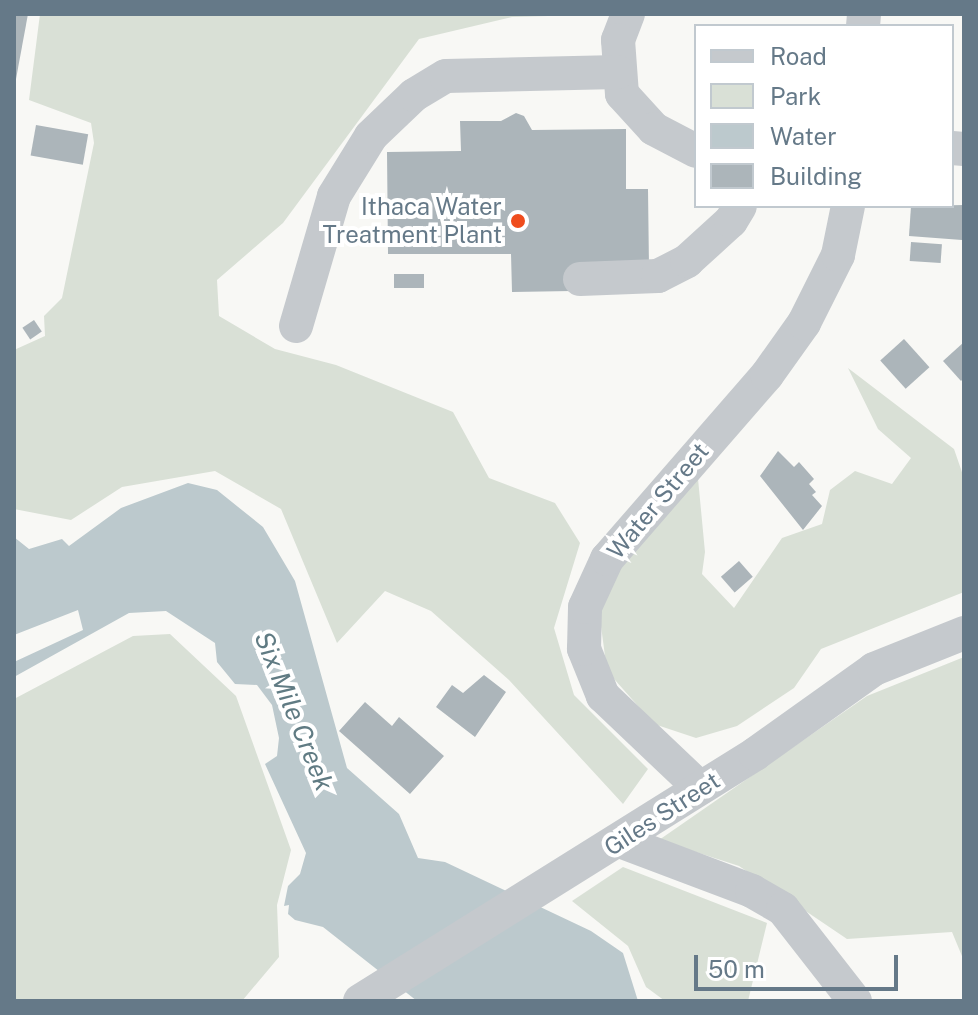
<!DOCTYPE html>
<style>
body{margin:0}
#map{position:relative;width:978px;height:1015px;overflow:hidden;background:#f8f8f5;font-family:"Public Sans",sans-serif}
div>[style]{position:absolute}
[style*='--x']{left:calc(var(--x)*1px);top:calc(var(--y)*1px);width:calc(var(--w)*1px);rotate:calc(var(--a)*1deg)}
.green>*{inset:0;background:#d9e0d6}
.water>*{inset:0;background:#bcc9cd}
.building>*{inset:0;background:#acb5ba;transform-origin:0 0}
.minor>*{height:34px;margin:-17px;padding:0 17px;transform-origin:17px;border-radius:17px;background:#c5c9cd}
.dots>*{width:22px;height:22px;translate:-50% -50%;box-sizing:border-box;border:4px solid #fff;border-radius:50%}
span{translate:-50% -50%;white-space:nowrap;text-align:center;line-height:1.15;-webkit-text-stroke:8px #fff;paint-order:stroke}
.poi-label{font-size:24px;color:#657988}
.right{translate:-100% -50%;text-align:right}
.street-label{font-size:24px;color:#657988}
.water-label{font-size:26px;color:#607b83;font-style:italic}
.frame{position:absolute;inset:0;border:16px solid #657988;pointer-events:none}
.legend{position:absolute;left:694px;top:24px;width:260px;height:184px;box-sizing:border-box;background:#fff;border:2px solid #c1c9cf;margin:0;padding:10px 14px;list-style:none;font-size:24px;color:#657988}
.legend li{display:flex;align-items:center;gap:16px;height:40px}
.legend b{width:40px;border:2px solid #c1c9cf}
.scale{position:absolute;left:694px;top:955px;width:204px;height:36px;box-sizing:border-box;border:4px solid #657988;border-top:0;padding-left:10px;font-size:24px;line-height:28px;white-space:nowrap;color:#657988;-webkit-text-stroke:6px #fff;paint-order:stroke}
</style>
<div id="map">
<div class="green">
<div style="clip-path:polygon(40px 14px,621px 14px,512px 17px,419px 39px,283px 223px,217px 280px,219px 316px,275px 349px,336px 365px,453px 412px,489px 478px,555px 503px,580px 543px,554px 628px,574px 695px,648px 769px,623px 804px,509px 680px,431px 611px,385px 591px,337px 643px,281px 509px,215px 471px,122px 487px,71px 520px,14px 509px,14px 350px,45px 336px,44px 316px,62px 298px,94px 143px,91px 123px,29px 100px)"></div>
<div style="clip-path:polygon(848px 368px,954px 449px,964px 478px,964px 592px,821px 649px,794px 688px,737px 726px,696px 738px,654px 724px,607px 671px,599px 611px,625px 552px,697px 468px,705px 552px,702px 574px,734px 608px,782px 538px,822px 524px,830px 490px,855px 471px,892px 484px,911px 458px,878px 429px)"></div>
<div style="clip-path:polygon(170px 634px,236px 696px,291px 850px,277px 905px,279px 957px,242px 1001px,14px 1001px,14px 699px,133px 636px)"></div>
<div style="clip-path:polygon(964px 657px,964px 961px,952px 932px,847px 939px,739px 866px,659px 840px,867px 696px)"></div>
<div style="clip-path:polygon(623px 867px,767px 923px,748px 1001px,665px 1001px,646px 987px,628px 946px,572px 901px)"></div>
</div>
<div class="water">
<div style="clip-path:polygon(188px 483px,217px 490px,263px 527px,295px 581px,347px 768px,399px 814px,418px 858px,445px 862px,591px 931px,623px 953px,638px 1001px,417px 1001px,323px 927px,295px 920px,288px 914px,289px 905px,284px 906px,288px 886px,300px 874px,306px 853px,265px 764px,277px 756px,279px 738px,272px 705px,257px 685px,235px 684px,217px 662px,215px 643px,166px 611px,129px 613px,14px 677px,14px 662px,83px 630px,78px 610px,14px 635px,14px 537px,29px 549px,62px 539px,69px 546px,121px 508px)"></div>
</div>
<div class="building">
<div style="clip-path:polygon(14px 14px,28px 14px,16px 79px,14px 79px)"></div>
<div style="clip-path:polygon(516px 113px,524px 116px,532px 130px,626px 129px,626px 189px,648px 189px,649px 267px,572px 291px,512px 292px,511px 254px,388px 254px,387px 152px,461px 151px,460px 121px,501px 121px)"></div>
<div style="left:36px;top:125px;width:53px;height:31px;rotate:10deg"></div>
<div style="clip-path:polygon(964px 205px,962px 240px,909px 236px,911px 206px)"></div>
<div style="left:911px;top:242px;width:31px;height:19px;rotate:4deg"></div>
<div style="left:424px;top:274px;width:14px;height:30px;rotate:90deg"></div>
<div style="left:34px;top:320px;width:14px;height:14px;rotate:56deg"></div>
<div style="left:904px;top:339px;width:38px;height:32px;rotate:48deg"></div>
<div style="clip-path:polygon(964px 342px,964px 378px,961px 381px,943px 361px)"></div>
<div style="clip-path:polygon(778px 451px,794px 467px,799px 462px,814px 479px,809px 484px,816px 492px,812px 495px,822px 506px,803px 530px,760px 476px)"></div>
<div style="left:739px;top:561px;width:21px;height:24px;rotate:49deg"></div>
<div style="clip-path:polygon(484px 675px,506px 692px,475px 737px,436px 707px,452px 685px,463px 693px)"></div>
<div style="clip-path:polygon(365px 702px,392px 726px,399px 717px,444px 756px,410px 794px,339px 731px)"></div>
</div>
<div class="minor">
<div style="--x:628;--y:14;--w:28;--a:111"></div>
<div style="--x:618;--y:40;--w:54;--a:85.8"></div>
<div style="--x:622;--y:94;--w:47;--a:47.6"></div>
<div style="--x:654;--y:129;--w:47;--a:27.6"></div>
<div style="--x:863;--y:26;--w:12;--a:-85"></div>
<div style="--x:952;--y:148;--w:12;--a:5"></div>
<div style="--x:580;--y:279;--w:78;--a:-2.2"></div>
<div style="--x:658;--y:276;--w:33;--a:-27"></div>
<div style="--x:687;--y:261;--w:59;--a:-42.3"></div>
<div style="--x:731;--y:221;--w:17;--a:-59"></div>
<div style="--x:296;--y:326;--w:135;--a:-73.7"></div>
<div style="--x:334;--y:196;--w:70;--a:-58.3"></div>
<div style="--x:371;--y:136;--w:59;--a:-43.6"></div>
<div style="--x:414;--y:95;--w:37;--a:-31"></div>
<div style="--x:446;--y:76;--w:172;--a:-1.3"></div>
<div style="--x:700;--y:788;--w:134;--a:-136.5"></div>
<div style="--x:603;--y:696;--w:51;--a:-112"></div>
<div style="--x:584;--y:649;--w:42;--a:-88.6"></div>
<div style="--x:585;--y:607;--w:53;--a:-65.4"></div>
<div style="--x:607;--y:559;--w:244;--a:-49"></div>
<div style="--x:767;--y:375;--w:64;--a:-54.6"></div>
<div style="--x:804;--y:323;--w:76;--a:-63.4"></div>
<div style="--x:838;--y:255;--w:50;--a:-78.5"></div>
<div style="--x:620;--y:841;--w:141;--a:20.7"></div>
<div style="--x:752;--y:891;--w:36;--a:30"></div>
<div style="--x:783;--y:909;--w:117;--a:52"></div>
<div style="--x:360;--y:1001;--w:466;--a:-32"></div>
<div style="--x:755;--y:754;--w:146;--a:-35.5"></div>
<div style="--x:874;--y:669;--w:97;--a:-21.8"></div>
</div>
<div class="dots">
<div style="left:518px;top:221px;background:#ef4c1d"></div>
</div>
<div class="poi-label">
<span class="right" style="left:502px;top:221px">Ithaca Water<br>Treatment Plant</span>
</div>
<div class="street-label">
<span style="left:658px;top:501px;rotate:-50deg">Water Street</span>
<span style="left:662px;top:814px;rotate:-33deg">Giles Street</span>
</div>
<div class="water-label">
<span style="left:294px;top:711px;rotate:68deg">Six Mile Creek</span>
</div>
<div class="frame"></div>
<ul class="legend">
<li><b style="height:10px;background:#c5c9cd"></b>Road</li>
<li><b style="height:22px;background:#d9e0d6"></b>Park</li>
<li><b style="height:22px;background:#bcc9cd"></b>Water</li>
<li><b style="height:22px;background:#acb5ba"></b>Building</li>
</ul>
<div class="scale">50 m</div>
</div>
